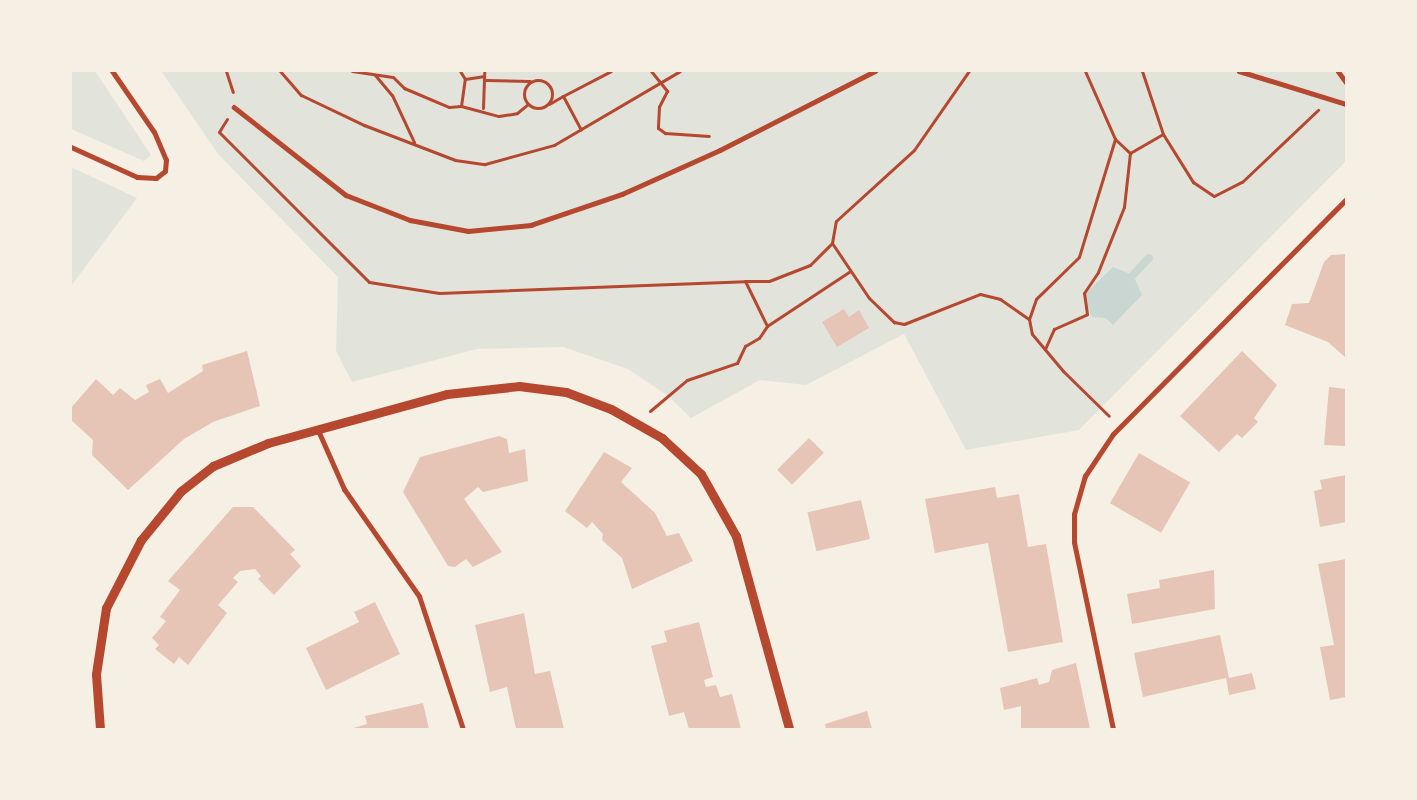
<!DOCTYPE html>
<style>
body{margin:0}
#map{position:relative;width:1417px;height:800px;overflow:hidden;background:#f6efe4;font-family:"Titillium Web",sans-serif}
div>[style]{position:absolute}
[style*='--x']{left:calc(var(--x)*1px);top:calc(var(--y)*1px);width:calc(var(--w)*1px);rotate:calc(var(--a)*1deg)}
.green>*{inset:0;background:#e2e4dc}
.water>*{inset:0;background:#c9d6d2}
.stream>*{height:8px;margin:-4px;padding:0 4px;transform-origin:4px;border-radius:4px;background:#c9d6d2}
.building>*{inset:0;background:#e6c5b7;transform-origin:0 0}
.path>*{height:3px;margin:-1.5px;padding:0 1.5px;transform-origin:1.5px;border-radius:1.5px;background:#b5482f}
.path>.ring{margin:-1.5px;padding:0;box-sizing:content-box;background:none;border:3px solid #b5482f;border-radius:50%}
.pedestrian>*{height:4.5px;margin:-2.25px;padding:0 2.25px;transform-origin:2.25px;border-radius:2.25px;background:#b5482f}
.minor>*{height:5px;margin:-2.5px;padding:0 2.5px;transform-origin:2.5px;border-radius:2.5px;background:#b5482f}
.tertiary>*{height:9px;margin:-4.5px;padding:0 4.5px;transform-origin:4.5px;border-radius:4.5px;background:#b5482f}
span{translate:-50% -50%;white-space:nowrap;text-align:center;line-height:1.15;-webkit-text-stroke:4px #f6efe4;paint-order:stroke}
.frame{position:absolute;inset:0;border:72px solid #f6efe4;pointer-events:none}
</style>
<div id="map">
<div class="green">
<div style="clip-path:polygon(71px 71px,95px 71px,151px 155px,144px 161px,71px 129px)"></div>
<div style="clip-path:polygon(161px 71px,1346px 71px,1346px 161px,1079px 430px,966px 450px,904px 334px,806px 385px,760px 380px,691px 418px,668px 396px,628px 369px,563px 347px,477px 349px,352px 382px,336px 351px,338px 277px,219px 155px)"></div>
<div style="clip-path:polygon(71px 167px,137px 198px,71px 286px)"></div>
</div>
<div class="water">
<div style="clip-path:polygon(1113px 267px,1133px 275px,1142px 295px,1113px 325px,1106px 318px,1092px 317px,1083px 296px)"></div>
</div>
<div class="stream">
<div style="--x:1133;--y:275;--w:23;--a:-47"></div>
</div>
<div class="building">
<div style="clip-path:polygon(1346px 254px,1346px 358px,1328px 342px,1285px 325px,1292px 304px,1309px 303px,1324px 262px,1331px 255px)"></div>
<div style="clip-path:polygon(844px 309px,849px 317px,859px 310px,869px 328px,837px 347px,822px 322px)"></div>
<div style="clip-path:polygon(247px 351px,260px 406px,213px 422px,184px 439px,128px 490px,92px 455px,93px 440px,71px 420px,71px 408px,96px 379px,113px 395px,120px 388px,135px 400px,149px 392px,146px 385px,160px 379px,168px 393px,203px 371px,202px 365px)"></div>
<div style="clip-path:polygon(1242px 351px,1277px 385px,1254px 418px,1258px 422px,1242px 438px,1237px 434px,1219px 452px,1180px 416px)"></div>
<div style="clip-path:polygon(1329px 387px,1346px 389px,1346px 446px,1324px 445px)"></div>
<div style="clip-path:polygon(499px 436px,507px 439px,509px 453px,525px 449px,528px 481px,483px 492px,478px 487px,464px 499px,502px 552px,473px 567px,466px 559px,455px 567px,448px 566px,403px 492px,420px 457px)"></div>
<div style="left:809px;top:438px;width:21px;height:45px;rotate:45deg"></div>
<div style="clip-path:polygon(604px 452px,632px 468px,621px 482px,655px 513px,667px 536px,679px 533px,693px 561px,632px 589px,622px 558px,602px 540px,603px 534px,592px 522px,587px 528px,565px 511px)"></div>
<div style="left:1139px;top:453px;width:59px;height:58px;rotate:30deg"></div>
<div style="clip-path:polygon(1346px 475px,1346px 522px,1320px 527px,1314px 491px,1322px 489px,1320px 480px)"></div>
<div style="clip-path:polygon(995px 487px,997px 498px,1019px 494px,1028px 547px,1046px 544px,1063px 642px,1008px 652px,988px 543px,935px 553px,925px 499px)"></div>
<div style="left:861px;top:500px;width:40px;height:55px;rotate:77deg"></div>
<div style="clip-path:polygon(233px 507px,253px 507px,295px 550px,290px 554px,301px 566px,274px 595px,258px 579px,261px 576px,255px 569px,240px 571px,233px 578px,238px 582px,218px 605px,227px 613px,188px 665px,179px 657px,174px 664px,155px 649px,159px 645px,152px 638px,166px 621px,160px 617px,180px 590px,168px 581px)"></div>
<div style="clip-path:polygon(1346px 559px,1346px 697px,1330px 700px,1320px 647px,1334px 645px,1318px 564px)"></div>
<div style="clip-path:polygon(1214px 570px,1215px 609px,1132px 624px,1127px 594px,1160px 588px,1159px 580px)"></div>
<div style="clip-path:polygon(375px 602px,400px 654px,326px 690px,306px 648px,359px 622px,354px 612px)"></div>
<div style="clip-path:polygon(524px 613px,535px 674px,550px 671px,564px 729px,516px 729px,507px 687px,490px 692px,475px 625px)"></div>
<div style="clip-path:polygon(699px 622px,713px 677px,704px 680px,706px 687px,716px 685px,720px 697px,732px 694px,741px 729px,689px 729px,684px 712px,669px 716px,651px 646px,667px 642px,664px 631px)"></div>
<div style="clip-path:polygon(1220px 635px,1229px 678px,1252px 673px,1256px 689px,1229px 695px,1226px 678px,1143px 697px,1134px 653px)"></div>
<div style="clip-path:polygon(1076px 663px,1090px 729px,1021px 729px,1021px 706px,1004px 710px,1000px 688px,1037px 678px,1039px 685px,1049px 682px,1052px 670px)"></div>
<div style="clip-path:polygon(423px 703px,429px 729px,350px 729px,367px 724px,365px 716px)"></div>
<div style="clip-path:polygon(867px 711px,872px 729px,826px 729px,825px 724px)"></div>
</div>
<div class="path">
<div style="--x:226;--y:71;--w:22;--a:72"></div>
<div style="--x:280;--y:71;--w:32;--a:49"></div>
<div style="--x:301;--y:95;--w:70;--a:25.5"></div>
<div style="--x:364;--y:125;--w:97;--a:21"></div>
<div style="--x:455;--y:160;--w:30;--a:8"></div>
<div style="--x:485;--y:164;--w:72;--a:-15.4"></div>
<div style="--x:554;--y:145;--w:146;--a:-30.4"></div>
<div style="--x:352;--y:71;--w:41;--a:8.3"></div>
<div style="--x:393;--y:77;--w:16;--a:45"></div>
<div style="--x:404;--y:88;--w:49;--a:22.9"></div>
<div style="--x:449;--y:107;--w:12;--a:-5"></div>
<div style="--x:461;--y:106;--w:27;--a:-82"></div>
<div style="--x:465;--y:79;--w:9;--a:-122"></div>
<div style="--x:651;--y:71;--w:26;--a:51"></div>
<div style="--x:667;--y:91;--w:18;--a:117"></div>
<div style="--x:659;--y:107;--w:21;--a:93"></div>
<div style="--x:658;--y:128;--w:9;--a:36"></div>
<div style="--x:665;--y:133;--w:44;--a:3.9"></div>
<div style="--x:1085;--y:71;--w:74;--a:66.2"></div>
<div style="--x:1115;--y:139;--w:123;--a:107"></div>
<div style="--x:1079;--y:257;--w:60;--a:135.7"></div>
<div style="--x:1036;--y:299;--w:21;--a:109"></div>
<div style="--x:1029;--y:319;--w:15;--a:79"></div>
<div style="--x:1032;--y:334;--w:48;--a:50"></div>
<div style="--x:1063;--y:371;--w:64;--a:44.4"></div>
<div style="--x:1142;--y:71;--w:66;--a:71.6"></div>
<div style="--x:1163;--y:134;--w:57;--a:58"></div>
<div style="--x:1193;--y:182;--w:25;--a:34"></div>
<div style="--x:1214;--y:196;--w:31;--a:-27"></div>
<div style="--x:1242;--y:182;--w:105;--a:-43.5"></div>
<div style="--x:375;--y:75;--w:26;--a:50"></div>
<div style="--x:392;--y:95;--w:52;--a:64.9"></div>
<div style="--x:465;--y:79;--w:18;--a:-9"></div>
<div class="ring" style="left:524px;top:80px;width:25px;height:25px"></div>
<div style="--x:486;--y:80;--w:44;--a:1.3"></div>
<div style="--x:563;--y:96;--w:54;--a:-27.5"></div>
<div style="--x:549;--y:104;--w:16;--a:-30"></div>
<div style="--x:563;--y:96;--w:38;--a:62"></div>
<div style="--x:461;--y:106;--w:39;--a:15"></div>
<div style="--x:499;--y:116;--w:18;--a:-9"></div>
<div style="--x:517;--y:113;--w:14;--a:-39"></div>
<div style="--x:483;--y:108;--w:37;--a:-88"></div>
<div style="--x:227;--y:119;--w:15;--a:122"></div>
<div style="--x:219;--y:132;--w:212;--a:45"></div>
<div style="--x:369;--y:282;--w:71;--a:8.9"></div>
<div style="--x:439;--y:293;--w:306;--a:-2.2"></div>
<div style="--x:745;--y:281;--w:50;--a:63.9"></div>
<div style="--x:1115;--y:139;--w:21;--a:43"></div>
<div style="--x:1130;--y:153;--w:38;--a:-30"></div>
<div style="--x:832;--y:243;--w:66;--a:56.1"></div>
<div style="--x:869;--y:298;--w:35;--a:44"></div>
<div style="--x:894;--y:322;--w:10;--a:11"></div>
<div style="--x:904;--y:324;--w:82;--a:-21.5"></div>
<div style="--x:980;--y:294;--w:21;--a:14"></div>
<div style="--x:1000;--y:299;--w:35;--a:35"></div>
<div style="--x:745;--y:281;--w:24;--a:0"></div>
<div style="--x:769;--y:281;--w:44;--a:-21.3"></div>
<div style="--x:810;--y:265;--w:31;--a:-45"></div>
<div style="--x:832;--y:243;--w:22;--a:-80"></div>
<div style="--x:836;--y:221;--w:105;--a:-42.3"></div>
<div style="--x:914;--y:150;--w:96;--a:-55.2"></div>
<div style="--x:1045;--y:349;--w:22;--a:-66"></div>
<div style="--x:1054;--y:329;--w:36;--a:-24"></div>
<div style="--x:1087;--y:314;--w:21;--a:-98"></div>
<div style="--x:1084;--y:293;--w:25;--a:-56"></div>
<div style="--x:1098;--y:272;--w:70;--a:-68.2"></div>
<div style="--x:1124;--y:207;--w:54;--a:-83.7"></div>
<div style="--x:650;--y:411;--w:48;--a:-40"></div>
<div style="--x:687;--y:380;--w:53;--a:-18.8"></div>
<div style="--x:737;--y:363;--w:19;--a:-65"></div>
<div style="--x:745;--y:346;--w:16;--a:-30"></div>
<div style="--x:759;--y:338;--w:14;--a:-56"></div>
<div style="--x:767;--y:326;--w:98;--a:-33.4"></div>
</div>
<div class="pedestrian">
<div style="--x:1239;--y:71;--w:112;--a:17.1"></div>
<div style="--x:1338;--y:71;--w:14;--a:54"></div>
<div style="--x:234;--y:107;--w:142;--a:38.2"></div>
<div style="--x:346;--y:195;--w:69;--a:21.3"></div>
<div style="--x:410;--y:220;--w:59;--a:10.7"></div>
<div style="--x:468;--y:231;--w:63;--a:-5.4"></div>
<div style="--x:531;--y:225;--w:96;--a:-18.8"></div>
<div style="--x:622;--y:194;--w:107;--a:-24.2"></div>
<div style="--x:720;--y:150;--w:174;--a:-27"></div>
</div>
<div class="minor">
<div style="--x:71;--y:147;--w:72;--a:24.4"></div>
<div style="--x:137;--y:177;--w:19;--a:3"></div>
<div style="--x:156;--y:178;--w:11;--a:-38"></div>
<div style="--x:165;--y:171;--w:11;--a:-85"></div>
<div style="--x:166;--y:160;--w:30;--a:-113"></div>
<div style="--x:154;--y:132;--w:74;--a:-124.5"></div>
<div style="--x:317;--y:428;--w:67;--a:66.1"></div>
<div style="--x:344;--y:489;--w:131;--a:55"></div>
<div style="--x:419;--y:596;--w:140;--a:71.7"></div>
<div style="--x:1113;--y:729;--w:191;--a:-101.8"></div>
<div style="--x:1074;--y:542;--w:28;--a:-90"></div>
<div style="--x:1074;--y:514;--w:40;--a:-74"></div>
<div style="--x:1085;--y:476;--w:50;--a:-56.3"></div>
<div style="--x:1113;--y:434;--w:331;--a:-45.2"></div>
</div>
<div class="tertiary">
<div style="--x:100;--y:729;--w:55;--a:-94.2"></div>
<div style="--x:96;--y:674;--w:67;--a:-81.4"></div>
<div style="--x:106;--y:608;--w:76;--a:-62.8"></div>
<div style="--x:141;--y:540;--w:63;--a:-50.8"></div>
<div style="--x:181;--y:491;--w:41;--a:-38"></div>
<div style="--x:213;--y:466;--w:60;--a:-22.7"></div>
<div style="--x:268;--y:443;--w:186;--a:-15.3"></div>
<div style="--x:447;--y:394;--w:72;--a:-6.3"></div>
<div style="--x:519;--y:386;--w:47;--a:7.3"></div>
<div style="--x:566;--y:392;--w:48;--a:20.7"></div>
<div style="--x:611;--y:409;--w:59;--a:29.6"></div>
<div style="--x:662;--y:438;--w:53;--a:42.7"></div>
<div style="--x:701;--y:474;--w:71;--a:60.6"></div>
<div style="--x:736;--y:536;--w:200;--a:74.6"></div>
</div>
<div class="frame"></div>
</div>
